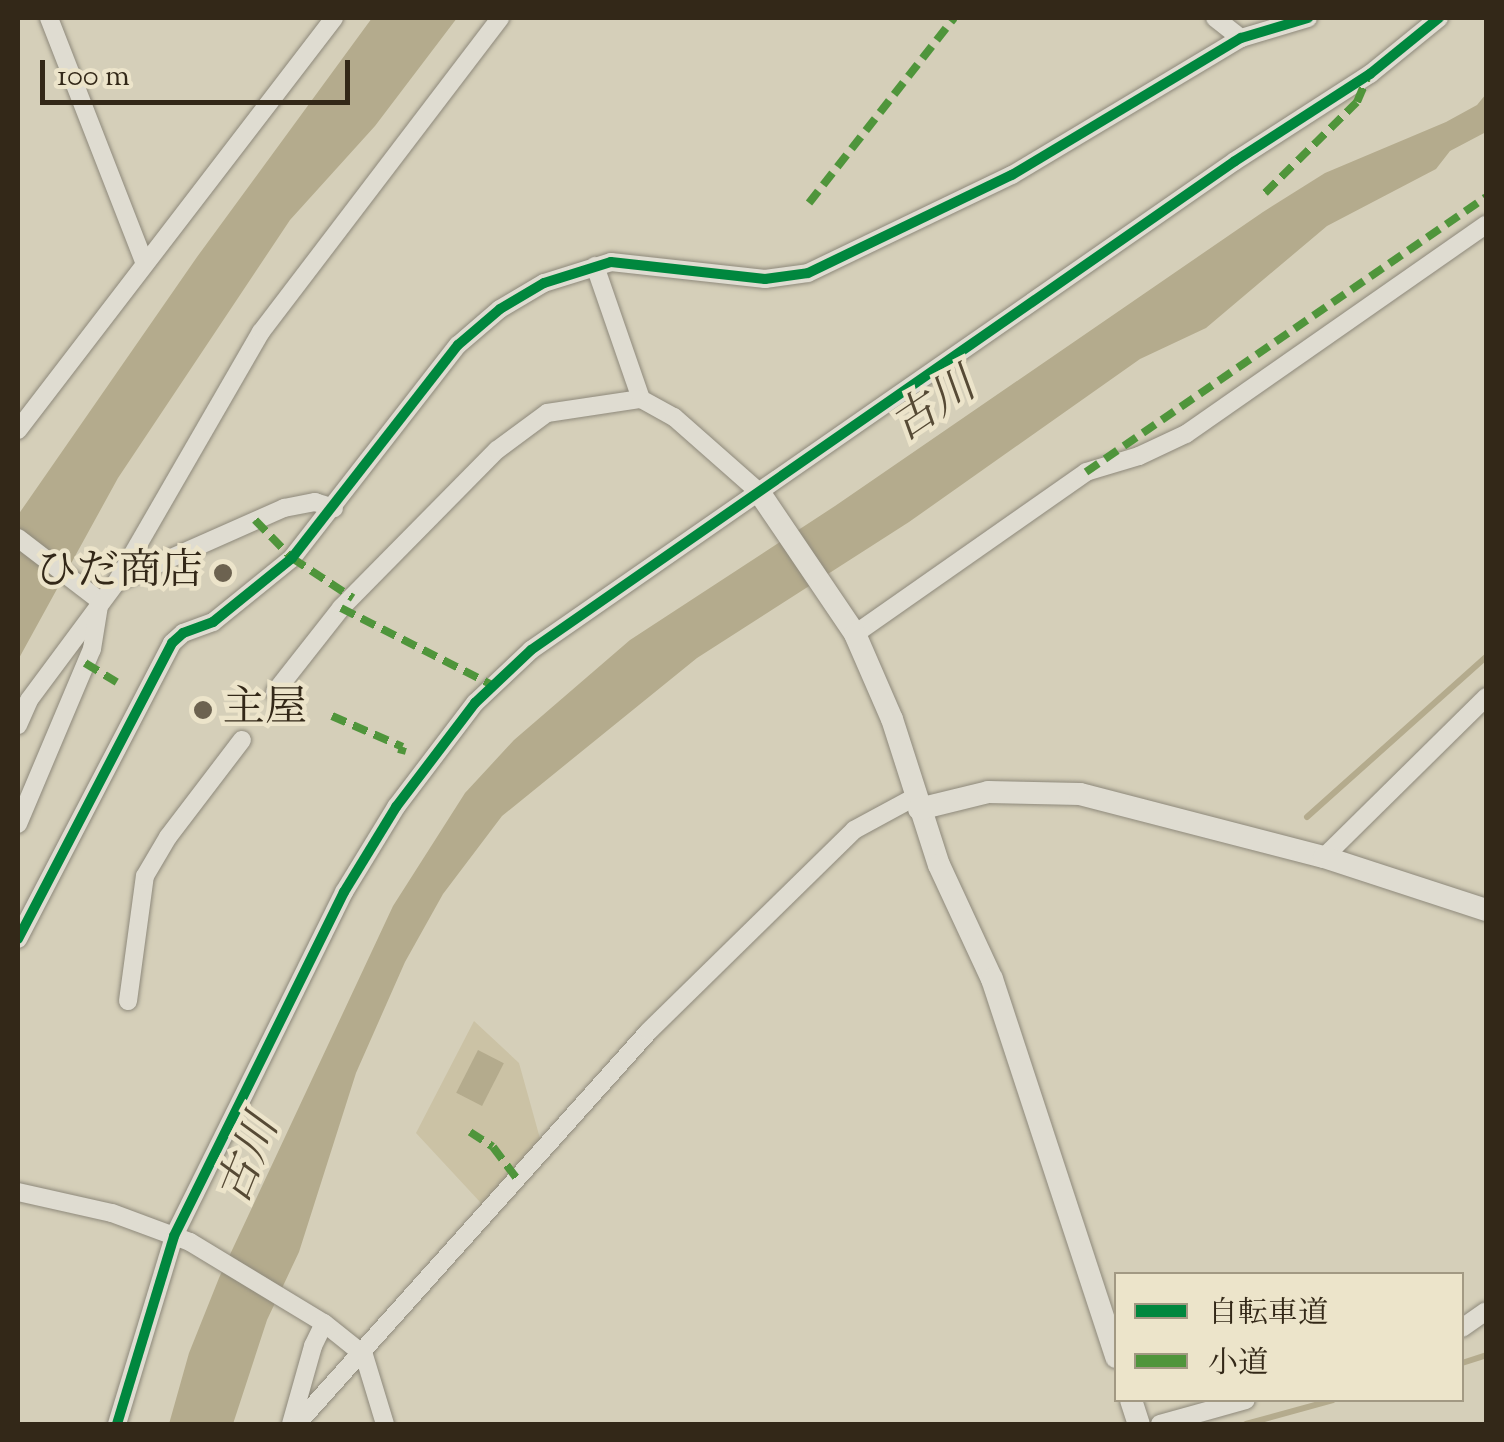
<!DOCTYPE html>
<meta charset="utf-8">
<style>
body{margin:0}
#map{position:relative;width:1504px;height:1442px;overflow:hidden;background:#d5cfb9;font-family:"Sorts Mill Goudy","Noto Serif JP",serif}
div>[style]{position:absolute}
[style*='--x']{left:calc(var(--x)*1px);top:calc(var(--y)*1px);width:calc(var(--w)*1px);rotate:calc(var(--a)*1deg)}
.green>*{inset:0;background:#cbc2a5}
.water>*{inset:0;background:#b4ab8d;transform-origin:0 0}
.stream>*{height:6px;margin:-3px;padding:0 3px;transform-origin:3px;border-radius:3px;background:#b4ab8d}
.roads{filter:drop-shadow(0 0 2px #8e897b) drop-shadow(0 0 2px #8e897b)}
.minor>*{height:18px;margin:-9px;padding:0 9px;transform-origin:9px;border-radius:9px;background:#dfdcd1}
.tertiary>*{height:22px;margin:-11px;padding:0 11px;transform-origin:11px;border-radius:11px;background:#dfdcd1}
.quiet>*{height:8px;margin-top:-4px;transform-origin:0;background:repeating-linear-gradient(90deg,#4f953b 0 15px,transparent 0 23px)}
.cycleway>*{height:10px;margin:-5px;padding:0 5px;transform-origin:5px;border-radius:5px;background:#00873e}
.dots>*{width:28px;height:28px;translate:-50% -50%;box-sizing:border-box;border:5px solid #ece4ca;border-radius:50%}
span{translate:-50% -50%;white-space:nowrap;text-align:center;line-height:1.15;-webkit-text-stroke:9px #ece4ca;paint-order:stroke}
.poi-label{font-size:42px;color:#332818}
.right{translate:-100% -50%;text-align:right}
.left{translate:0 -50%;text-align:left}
.water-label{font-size:45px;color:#564a35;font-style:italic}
.frame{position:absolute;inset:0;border:20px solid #332818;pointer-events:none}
.legend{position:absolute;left:1114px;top:1272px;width:350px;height:130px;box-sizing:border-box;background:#ece4ca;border:2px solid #a29983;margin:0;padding:12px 18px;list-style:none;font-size:30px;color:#332818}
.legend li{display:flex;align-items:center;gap:20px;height:50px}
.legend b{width:50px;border:2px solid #a29983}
.scale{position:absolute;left:40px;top:60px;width:310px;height:45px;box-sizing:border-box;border:5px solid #332818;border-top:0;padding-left:12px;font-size:30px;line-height:35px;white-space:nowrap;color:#332818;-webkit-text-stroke:8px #ece4ca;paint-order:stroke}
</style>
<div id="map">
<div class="green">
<div style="clip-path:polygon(474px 1021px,519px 1063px,541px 1142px,481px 1212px,480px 1202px,416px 1133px)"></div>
</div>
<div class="water">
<div style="clip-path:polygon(372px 18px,457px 18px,375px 126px,290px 220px,118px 478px,18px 660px,18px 515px,197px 257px)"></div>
<div style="clip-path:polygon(1486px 94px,1486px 132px,1450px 151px,1436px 169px,1327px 226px,1206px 328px,1140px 359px,909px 522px,697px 658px,502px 816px,443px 894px,405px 962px,356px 1073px,299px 1252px,267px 1320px,233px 1424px,169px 1424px,189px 1353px,219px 1278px,393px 906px,465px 793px,514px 740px,630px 640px,835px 506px,1263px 212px,1325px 173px,1446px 122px,1477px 105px)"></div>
<div style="left:478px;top:1050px;width:29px;height:48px;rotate:27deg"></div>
</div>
<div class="stream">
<div style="--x:1307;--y:817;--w:240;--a:-41.8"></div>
<div style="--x:1462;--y:1363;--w:25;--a:-18"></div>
<div style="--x:1246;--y:1424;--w:90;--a:-15.4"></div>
</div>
<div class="roads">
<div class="minor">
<div style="--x:49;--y:18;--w:262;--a:68.7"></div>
<div style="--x:1215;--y:18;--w:33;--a:38"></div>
<div style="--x:595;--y:266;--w:141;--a:70.9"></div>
<div style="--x:18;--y:430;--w:519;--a:-52.51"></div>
<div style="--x:18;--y:538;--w:103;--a:37.5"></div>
<div style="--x:117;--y:582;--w:183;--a:-23.9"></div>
<div style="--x:284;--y:508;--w:32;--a:-11"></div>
<div style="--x:315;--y:502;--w:20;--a:18"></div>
<div style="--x:855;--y:634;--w:282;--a:-35"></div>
<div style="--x:1086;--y:472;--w:55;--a:-16.8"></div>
<div style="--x:1139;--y:456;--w:52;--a:-25.1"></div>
<div style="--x:1186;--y:434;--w:366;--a:-34.9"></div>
<div style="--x:275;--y:692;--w:107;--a:-51.8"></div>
<div style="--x:341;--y:608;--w:222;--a:-45.4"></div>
<div style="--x:497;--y:450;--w:62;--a:-36.5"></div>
<div style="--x:547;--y:413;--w:95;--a:-8.5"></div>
<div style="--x:641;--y:399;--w:38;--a:29"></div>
<div style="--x:674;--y:417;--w:113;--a:41.4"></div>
<div style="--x:18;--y:725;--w:27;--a:-66"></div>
<div style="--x:29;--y:700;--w:146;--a:-53.4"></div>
<div style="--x:116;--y:583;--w:290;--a:-60"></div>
<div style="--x:261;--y:332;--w:395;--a:-52.7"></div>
<div style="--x:18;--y:824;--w:190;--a:-67.1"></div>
<div style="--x:92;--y:649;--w:44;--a:-80.8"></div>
<div style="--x:1324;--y:857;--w:228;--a:-44.6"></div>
<div style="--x:18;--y:939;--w:334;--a:-62.5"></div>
<div style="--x:172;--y:643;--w:15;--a:-42"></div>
<div style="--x:183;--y:633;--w:32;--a:-20"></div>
<div style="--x:213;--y:622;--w:102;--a:-39"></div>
<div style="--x:292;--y:558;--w:270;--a:-52.1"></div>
<div style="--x:458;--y:345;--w:55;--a:-40.6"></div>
<div style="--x:500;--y:309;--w:51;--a:-30.6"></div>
<div style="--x:544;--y:283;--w:70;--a:-17.4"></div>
<div style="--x:611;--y:262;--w:155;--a:6.3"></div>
<div style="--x:765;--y:279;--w:43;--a:-7.9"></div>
<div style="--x:808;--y:273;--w:226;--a:-25.7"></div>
<div style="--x:1012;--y:175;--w:267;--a:-30.9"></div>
<div style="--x:1241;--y:38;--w:70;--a:-16.6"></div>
<div style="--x:128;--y:1001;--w:126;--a:-82.3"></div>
<div style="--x:145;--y:876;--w:45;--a:-59.5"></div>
<div style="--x:168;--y:837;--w:122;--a:-52.7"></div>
<div style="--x:18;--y:1192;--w:96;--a:12.6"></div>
<div style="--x:112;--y:1213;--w:83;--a:20.4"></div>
<div style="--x:190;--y:1242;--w:157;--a:31.2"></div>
<div style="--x:324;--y:1323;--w:51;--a:38.7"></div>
<div style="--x:364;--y:1355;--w:72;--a:73.1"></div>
<div style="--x:1462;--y:1328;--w:29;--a:-35"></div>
<div style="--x:117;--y:1424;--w:196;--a:-73.1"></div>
<div style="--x:174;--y:1236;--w:384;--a:-63.7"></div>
<div style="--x:344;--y:892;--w:100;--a:-58.5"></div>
<div style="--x:396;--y:807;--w:131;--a:-52.8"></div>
<div style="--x:475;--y:703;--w:77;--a:-43.4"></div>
<div style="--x:531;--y:650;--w:857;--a:-34.78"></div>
<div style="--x:1235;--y:161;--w:161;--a:-32.8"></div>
<div style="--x:1370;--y:74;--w:89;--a:-39.1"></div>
<div style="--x:291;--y:1424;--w:81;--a:-74.2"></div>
<div style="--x:313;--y:1346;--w:25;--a:-64"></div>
<div style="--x:297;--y:1424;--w:528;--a:-48.15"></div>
<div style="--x:649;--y:1031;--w:287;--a:-44.4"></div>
<div style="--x:854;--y:830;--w:69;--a:-28.4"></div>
<div style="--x:1160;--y:1424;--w:89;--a:-15.6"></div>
</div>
<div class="tertiary">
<div style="--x:759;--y:492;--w:171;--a:55.9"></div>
<div style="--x:855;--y:634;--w:93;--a:66.5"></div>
<div style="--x:892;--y:719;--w:153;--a:72.2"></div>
<div style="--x:939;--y:865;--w:126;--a:65.1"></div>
<div style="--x:992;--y:979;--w:398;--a:71.8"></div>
<div style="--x:919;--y:809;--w:71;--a:-13.8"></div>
<div style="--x:988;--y:792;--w:92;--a:1.2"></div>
<div style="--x:1080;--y:794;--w:252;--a:14.5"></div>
<div style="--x:1324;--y:857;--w:170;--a:18.1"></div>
<div style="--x:1131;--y:1400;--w:25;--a:72"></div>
</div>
</div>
<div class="quiet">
<div style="--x:1265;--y:193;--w:129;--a:-44.7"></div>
<div style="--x:1357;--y:102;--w:25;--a:-67"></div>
<div style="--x:809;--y:203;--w:235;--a:-51.9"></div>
<div style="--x:1086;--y:472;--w:485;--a:-34.5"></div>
<div style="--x:255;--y:520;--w:53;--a:45.8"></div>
<div style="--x:292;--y:558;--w:73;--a:33.3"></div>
<div style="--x:341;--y:608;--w:169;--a:27"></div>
<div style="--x:85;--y:663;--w:37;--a:31"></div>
<div style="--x:332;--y:716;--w:77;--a:23.6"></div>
<div style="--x:403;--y:747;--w:7;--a:106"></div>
<div style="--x:470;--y:1132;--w:27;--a:33"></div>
<div style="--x:493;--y:1147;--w:39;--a:53"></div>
</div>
<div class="cycleway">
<div style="--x:18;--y:939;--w:334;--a:-62.5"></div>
<div style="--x:172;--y:643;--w:15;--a:-42"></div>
<div style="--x:183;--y:633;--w:32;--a:-20"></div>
<div style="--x:213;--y:622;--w:102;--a:-39"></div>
<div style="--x:292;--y:558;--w:270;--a:-52.1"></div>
<div style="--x:458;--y:345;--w:55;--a:-40.6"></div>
<div style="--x:500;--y:309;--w:51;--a:-30.6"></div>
<div style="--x:544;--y:283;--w:70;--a:-17.4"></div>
<div style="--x:611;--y:262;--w:155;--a:6.3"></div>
<div style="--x:765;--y:279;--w:43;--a:-7.9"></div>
<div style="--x:808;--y:273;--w:226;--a:-25.7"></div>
<div style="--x:1012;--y:175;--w:267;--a:-30.9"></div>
<div style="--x:1241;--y:38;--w:70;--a:-16.6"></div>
<div style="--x:117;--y:1424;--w:196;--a:-73.1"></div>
<div style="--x:174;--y:1236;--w:384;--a:-63.7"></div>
<div style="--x:344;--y:892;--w:100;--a:-58.5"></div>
<div style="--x:396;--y:807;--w:131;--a:-52.8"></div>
<div style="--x:475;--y:703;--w:77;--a:-43.4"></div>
<div style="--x:531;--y:650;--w:857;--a:-34.78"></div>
<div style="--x:1235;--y:161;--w:161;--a:-32.8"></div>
<div style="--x:1370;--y:74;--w:89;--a:-39.1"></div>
</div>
<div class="dots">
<div style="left:223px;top:573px;background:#6c6250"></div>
<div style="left:203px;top:710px;background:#6c6250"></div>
</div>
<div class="poi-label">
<span class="right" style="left:203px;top:573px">ひだ商店</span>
<span class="left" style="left:223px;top:710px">主屋</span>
</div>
<div class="water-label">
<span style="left:935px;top:408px;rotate:-34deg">古川</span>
<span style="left:251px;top:1161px;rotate:-68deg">古川</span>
</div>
<div class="frame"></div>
<ul class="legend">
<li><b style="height:12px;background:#00873e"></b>自転車道</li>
<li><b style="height:12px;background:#4f953b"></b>小道</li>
</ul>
<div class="scale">100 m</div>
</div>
